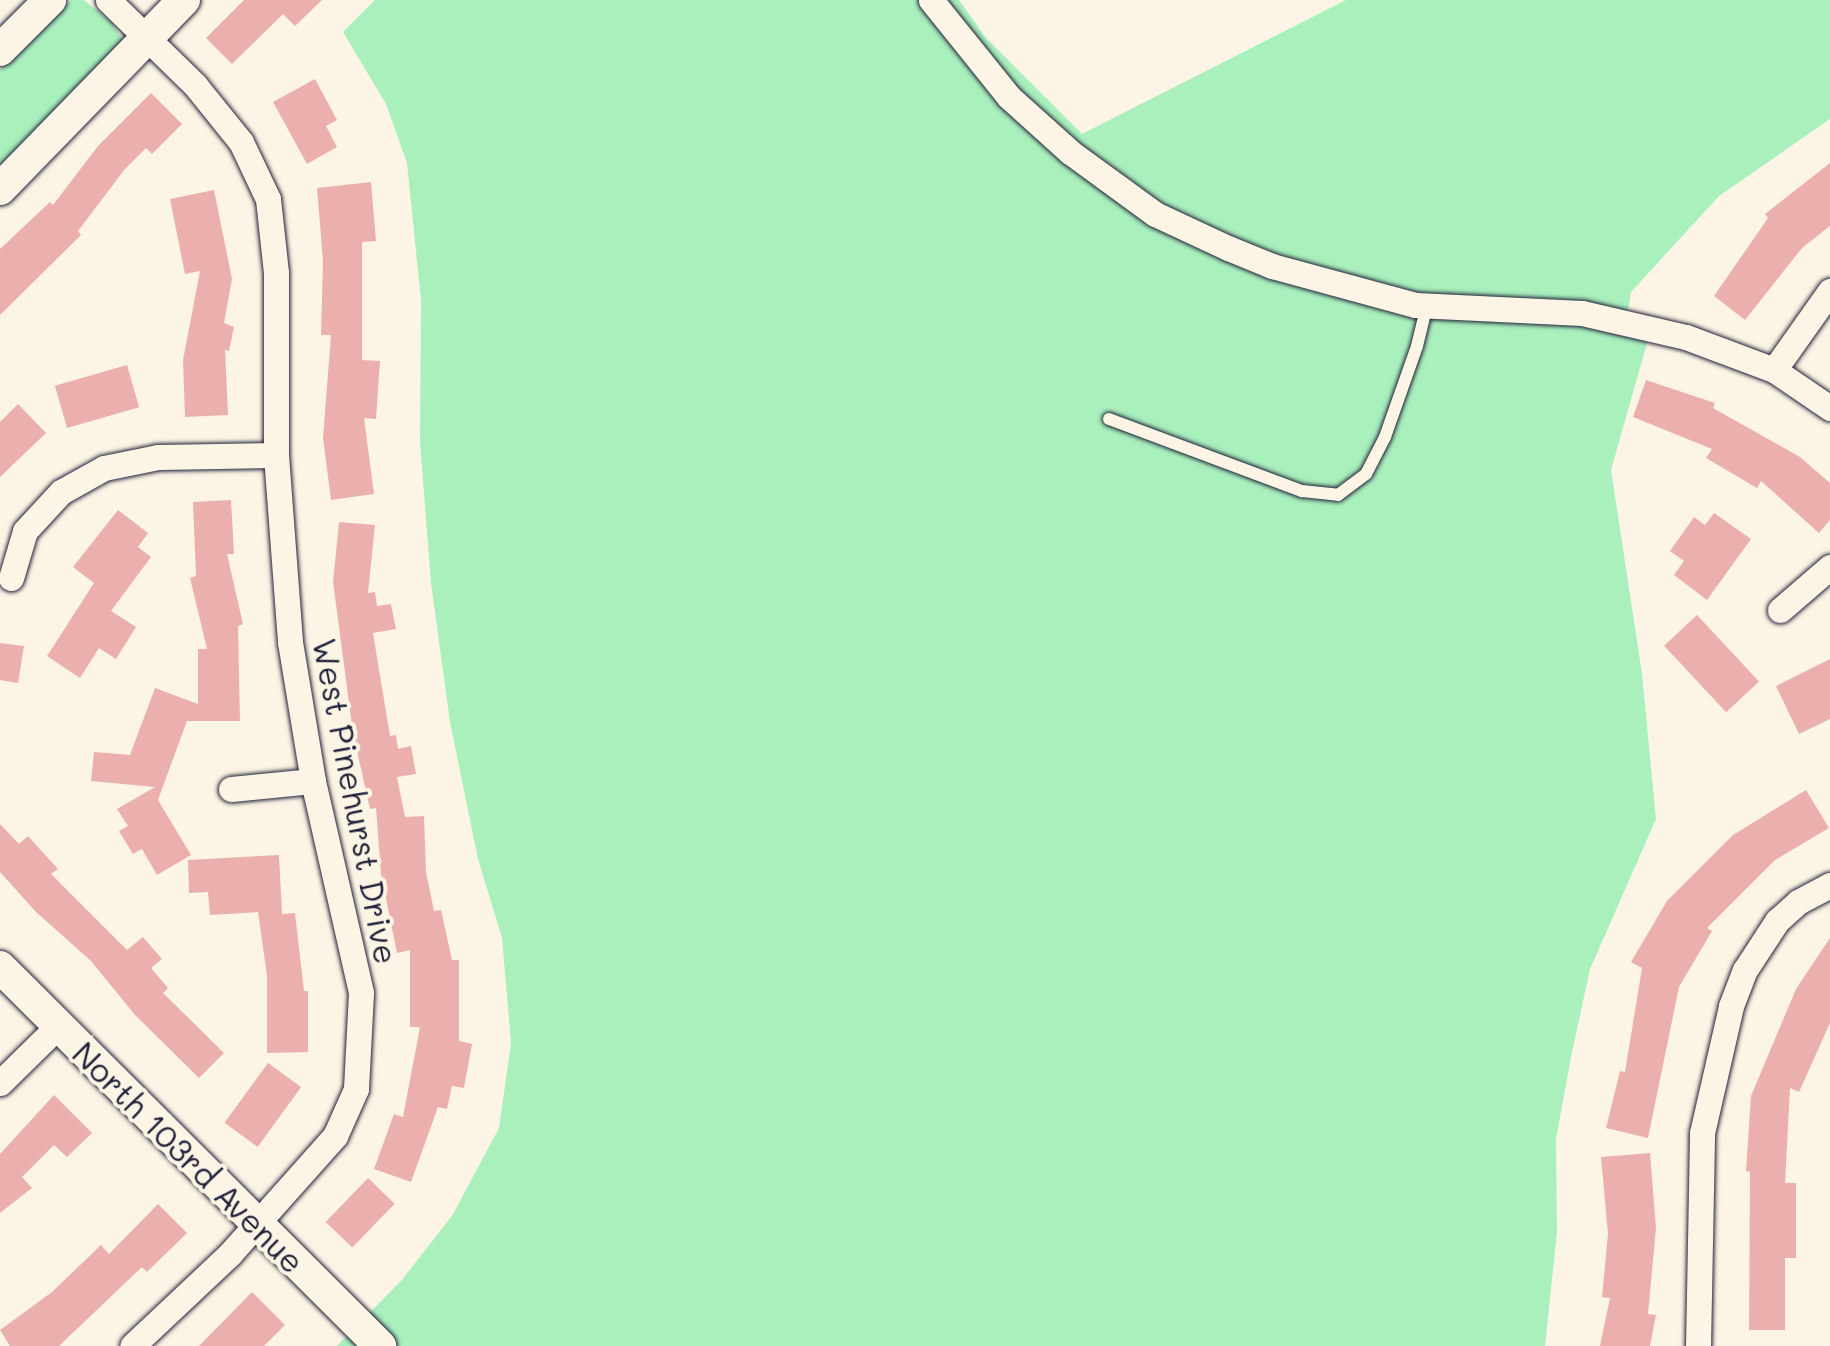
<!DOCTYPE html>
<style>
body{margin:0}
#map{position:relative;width:1830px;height:1346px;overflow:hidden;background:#fcf5e5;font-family:Mali,sans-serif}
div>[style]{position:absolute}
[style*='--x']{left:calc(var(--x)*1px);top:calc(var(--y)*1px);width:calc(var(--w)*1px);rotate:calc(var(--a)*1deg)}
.green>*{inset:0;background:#a9f0bd}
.building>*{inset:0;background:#ebb0ad;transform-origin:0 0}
.roads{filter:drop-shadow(0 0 2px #22223b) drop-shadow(0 0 2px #22223b)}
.service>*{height:12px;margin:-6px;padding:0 6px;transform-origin:6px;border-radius:6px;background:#fcf5e5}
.minor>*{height:25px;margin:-12.5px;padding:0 12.5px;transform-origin:12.5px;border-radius:12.5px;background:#fcf5e5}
.tertiary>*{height:32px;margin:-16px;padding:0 16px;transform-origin:16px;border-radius:16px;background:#fcf5e5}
span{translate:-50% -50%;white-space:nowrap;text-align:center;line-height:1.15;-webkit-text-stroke:8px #fcf5e5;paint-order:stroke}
.street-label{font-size:32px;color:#22223b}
</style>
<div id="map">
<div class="green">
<div style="clip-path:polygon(71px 0,84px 0,112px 23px,122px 39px,121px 47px,0 173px,0 70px)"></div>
<div style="clip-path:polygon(375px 0,959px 0,986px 38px,1082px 134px,1346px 0,1830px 0,1830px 119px,1719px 196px,1631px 292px,1626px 323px,1651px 329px,1611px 470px,1642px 674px,1656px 819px,1590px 969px,1571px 1057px,1556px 1139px,1557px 1232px,1545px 1346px,337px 1346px,401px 1281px,452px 1216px,499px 1128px,511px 1043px,502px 938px,478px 859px,450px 722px,431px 583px,420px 442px,421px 300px,407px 163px,386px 104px,343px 32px)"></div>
</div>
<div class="building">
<div style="clip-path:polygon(244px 0,322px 0,295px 26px,283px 14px,232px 64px,206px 38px)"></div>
<div style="clip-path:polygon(315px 79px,337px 120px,326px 126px,337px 147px,307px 164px,273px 102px)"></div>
<div style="clip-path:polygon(151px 93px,182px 124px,152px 154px,146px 148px,125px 169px,78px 231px,81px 235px,0 315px,0 249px,50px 202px,53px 205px,98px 146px)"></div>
<div style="clip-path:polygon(1830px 163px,1830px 226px,1802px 248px,1745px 320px,1714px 296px,1768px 218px,1765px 214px)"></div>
<div style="clip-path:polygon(371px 182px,376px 241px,362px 242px,362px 360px,380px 361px,376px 419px,364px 418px,374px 494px,331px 500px,323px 438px,331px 335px,321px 335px,323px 261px,317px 188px)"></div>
<div style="clip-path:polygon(214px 190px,232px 279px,224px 323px,234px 327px,229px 351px,225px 350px,228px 415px,185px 417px,183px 360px,200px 271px,185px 274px,170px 199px)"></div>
<div style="left:127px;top:365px;width:44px;height:75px;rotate:74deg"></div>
<div style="clip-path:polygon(1646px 380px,1715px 403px,1713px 408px,1800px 457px,1830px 483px,1830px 520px,1819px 533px,1761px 481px,1757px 488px,1706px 458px,1712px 449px,1633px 417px)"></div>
<div style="clip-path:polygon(18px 404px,46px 433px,0 477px,0 422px)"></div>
<div style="clip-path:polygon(231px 500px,234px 554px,227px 554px,243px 624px,238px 626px,240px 721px,187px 721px,158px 800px,191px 855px,157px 875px,142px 849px,133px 854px,119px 831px,128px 826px,117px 809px,155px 787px,91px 781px,94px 752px,130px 755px,155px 688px,198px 704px,198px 649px,207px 649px,190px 578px,196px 576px,193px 502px)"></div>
<div style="clip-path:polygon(118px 510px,148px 533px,138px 547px,151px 557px,111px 611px,136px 627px,116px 659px,99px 648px,80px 678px,47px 656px,94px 583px,73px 567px)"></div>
<div style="clip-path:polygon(1714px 513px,1751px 539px,1707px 600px,1674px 575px,1684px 561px,1670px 551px,1694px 517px,1705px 525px)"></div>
<div style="clip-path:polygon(339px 522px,375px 525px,368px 593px,375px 592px,377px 606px,391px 604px,396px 629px,373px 633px,390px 736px,396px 735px,398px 749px,411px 746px,416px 774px,397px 777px,405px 817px,424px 816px,426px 872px,434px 911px,441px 910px,452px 960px,459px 960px,459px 1041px,472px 1044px,464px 1088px,452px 1086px,447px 1109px,438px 1107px,411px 1182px,374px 1169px,394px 1114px,403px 1117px,420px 1027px,410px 1027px,410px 950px,397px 953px,381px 874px,376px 808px,370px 809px,353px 733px,333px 582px)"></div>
<div style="left:1697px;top:615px;width:91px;height:45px;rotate:47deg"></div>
<div style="clip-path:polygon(0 643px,24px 646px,18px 683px,0 680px)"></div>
<div style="clip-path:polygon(1830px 659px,1830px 719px,1799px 734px,1776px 686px)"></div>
<div style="clip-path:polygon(1806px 790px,1829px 828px,1775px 860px,1707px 928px,1712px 931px,1679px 987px,1648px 1138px,1606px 1128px,1620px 1071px,1625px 1072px,1642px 968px,1631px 962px,1667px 901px,1733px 835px)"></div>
<div style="clip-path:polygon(0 824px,19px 844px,28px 836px,58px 869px,51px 874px,127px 950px,143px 937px,162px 959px,151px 968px,168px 988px,163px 993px,224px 1053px,199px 1078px,135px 1015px,91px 961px,36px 912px,0 872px)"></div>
<div style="clip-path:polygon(279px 855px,282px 914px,295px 913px,304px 991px,308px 991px,308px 1052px,267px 1053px,267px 976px,258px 912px,210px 915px,208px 892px,189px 893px,188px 860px)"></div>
<div style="clip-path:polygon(1830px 938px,1830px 1023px,1799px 1092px,1790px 1088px,1785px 1183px,1796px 1183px,1796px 1258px,1785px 1258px,1785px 1330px,1749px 1330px,1750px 1172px,1746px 1171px,1751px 1096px,1796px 989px)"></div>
<div style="left:268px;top:1063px;width:41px;height:74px;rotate:36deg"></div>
<div style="clip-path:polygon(54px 1095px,92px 1133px,67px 1157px,54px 1145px,22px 1177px,32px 1188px,0 1213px,0 1154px)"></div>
<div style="clip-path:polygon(1650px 1153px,1656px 1228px,1648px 1314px,1656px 1315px,1650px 1346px,1600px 1346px,1610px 1298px,1602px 1297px,1608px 1234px,1601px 1157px)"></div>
<div style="left:368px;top:1178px;width:37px;height:61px;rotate:44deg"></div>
<div style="clip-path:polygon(158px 1204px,187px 1233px,147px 1272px,142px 1267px,59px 1346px,10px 1346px,0 1330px,52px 1292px,101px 1245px,109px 1254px)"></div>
<div style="clip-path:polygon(252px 1292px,285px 1325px,264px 1346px,199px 1346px)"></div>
</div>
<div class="roads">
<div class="service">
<div style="--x:1109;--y:419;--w:206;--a:20.5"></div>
<div style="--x:1302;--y:491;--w:36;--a:6"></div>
<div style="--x:1338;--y:495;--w:35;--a:-37"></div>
<div style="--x:1366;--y:474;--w:42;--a:-62.8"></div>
<div style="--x:1385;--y:437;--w:96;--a:-70.6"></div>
<div style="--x:1417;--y:346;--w:42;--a:-76.3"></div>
</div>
<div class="minor">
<div style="--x:108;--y:0;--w:122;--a:44.3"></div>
<div style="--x:195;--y:85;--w:73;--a:51.1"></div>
<div style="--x:241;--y:142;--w:63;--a:64.7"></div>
<div style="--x:268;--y:199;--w:74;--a:83.8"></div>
<div style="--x:276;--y:273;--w:182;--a:90"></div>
<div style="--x:276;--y:455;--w:188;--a:85.7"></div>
<div style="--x:290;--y:642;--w:141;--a:80.6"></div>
<div style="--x:313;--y:781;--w:217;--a:77.2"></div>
<div style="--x:361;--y:993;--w:96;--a:93"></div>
<div style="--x:356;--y:1089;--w:51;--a:114.1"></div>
<div style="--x:335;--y:1136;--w:158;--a:131.7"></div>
<div style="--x:230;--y:1254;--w:134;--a:136.8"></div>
<div style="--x:931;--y:0;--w:124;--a:51.2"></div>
<div style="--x:1009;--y:97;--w:82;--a:42"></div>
<div style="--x:1070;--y:152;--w:105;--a:36.1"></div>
<div style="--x:1155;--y:214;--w:81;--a:25"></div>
<div style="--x:1228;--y:248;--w:48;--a:22.2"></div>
<div style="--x:1272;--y:266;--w:149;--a:15.2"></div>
<div style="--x:1416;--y:305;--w:166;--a:2.8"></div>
<div style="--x:1582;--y:313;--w:107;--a:13"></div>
<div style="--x:1686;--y:337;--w:94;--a:20.6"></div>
<div style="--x:1774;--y:370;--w:68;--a:34.2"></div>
<div style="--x:1774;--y:370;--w:97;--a:-54.7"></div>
<div style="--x:11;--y:578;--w:49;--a:-73.4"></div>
<div style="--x:25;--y:531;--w:53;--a:-47.3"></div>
<div style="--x:61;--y:492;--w:49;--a:-29.2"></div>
<div style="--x:104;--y:468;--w:55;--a:-11.5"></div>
<div style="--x:158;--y:457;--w:118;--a:-1"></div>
<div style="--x:1780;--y:610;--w:66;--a:-40.7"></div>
<div style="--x:231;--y:789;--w:82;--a:-5.6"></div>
<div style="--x:0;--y:1083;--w:81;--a:-44.5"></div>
<div style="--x:1698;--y:1346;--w:213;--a:-88.9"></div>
<div style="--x:1702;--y:1133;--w:130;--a:-77.1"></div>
<div style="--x:1731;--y:1006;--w:39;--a:-69"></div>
<div style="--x:1745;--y:970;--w:59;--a:-56.9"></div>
<div style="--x:1777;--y:921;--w:28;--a:-42"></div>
<div style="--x:1798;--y:902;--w:36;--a:-28"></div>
</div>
<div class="tertiary">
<div style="--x:0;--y:50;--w:71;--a:-45"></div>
<div style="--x:0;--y:189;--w:264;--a:-45.8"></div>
<div style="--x:0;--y:967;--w:537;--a:44.92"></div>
</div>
</div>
<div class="street-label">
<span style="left:356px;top:801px;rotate:79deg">West Pinehurst Drive</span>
<span style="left:189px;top:1157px;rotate:45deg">North 103rd Avenue</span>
</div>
</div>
